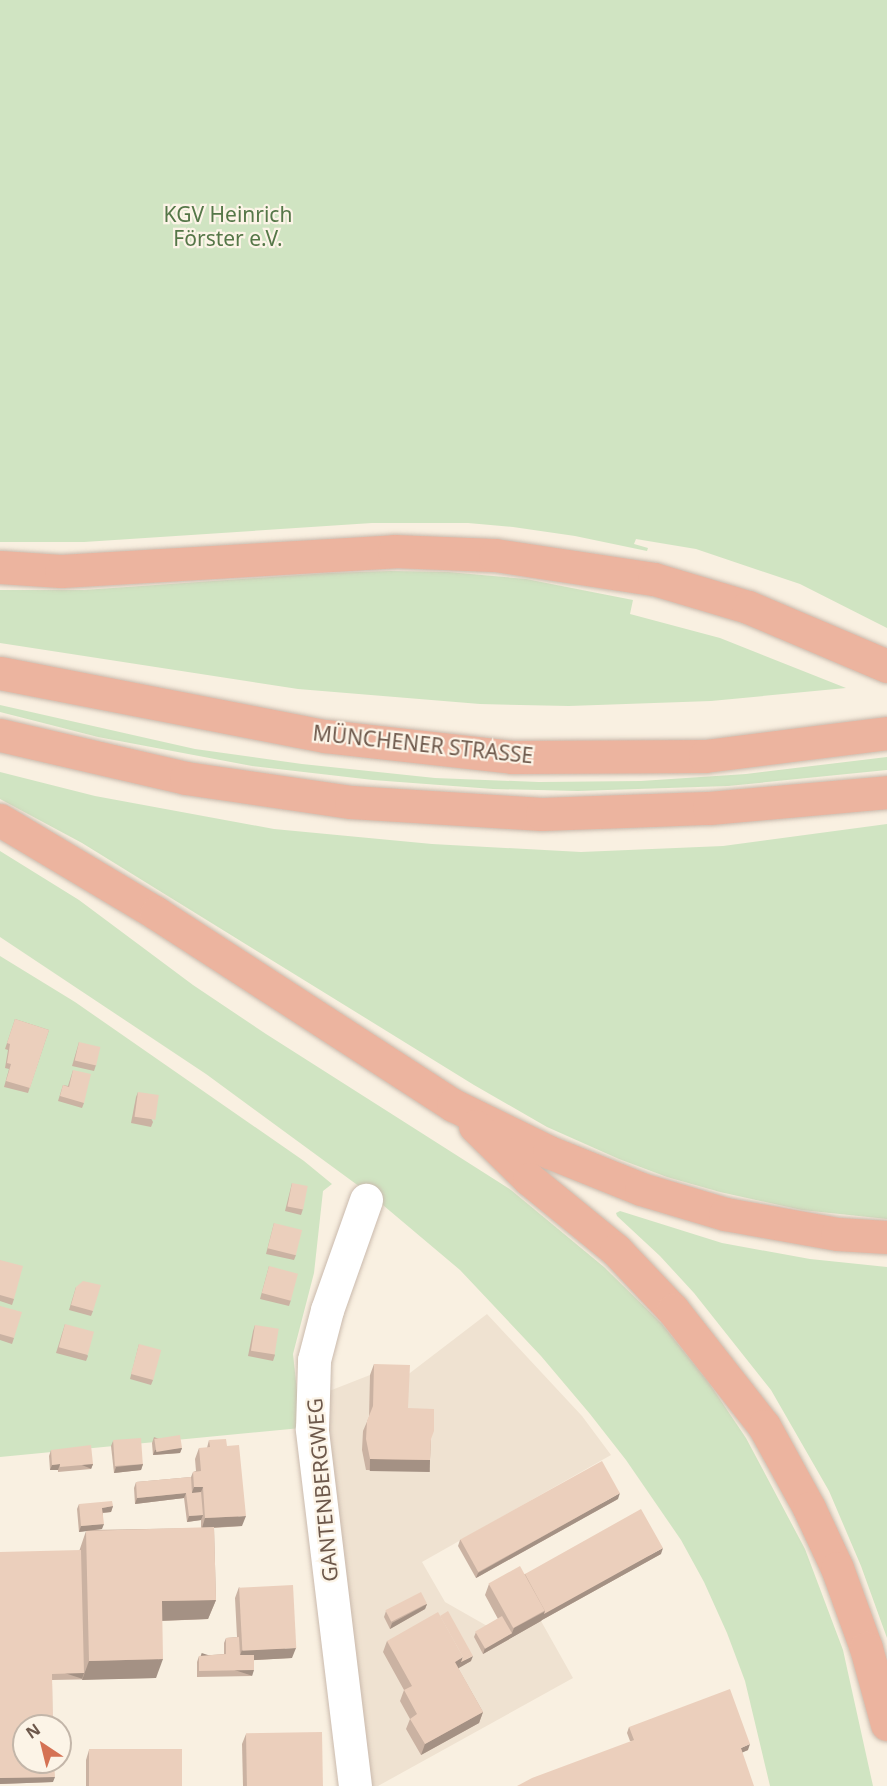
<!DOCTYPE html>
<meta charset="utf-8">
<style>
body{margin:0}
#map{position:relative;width:887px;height:1786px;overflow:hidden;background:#f9f0e1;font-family:"Noto Sans",sans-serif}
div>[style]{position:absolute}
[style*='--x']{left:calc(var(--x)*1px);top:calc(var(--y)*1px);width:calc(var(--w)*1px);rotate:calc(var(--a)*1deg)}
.residential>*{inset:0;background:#efe2d1}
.green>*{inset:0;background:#d0e4c2}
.roads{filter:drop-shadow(0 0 2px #cabaad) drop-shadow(0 0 2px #cabaad)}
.street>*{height:33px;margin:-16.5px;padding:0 16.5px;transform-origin:16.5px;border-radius:16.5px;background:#fff}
.highway>*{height:33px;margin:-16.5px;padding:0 16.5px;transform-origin:16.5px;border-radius:16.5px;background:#ecb49f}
.wall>*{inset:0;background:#cab2a2}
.shaded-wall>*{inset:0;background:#a49184;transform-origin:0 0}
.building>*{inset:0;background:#ebcfbc;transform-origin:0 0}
span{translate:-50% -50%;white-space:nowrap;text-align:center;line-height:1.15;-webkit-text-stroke:4.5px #fcf4e7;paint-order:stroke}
.park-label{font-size:21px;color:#557748}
.street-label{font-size:21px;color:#6d584b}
.north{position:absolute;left:12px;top:1714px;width:60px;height:60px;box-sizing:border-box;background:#fcf4e7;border:2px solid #c3b6a9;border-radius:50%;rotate:325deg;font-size:16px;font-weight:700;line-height:24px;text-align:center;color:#6d584b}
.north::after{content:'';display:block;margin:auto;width:21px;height:27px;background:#d57254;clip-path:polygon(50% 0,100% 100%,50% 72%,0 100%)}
</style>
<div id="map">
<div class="residential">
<div style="clip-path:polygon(487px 1314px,582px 1416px,611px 1455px,422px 1562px,445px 1602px,510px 1639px,541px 1621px,573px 1678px,378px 1786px,361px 1786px,319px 1395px,370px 1375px,406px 1376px)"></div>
</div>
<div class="green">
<div style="clip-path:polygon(0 0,887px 0,887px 628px,800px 584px,696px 549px,636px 539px,634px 544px,648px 548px,647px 551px,575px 536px,513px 527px,468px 523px,372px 523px,84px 542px,0 542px)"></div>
<div style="clip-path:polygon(391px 571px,448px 572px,526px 579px,633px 600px,630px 614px,720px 638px,846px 688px,711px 701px,569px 706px,480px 704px,298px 689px,0 643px,0 590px,84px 590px,328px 573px)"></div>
<div style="clip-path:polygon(0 705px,195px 749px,302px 764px,435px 778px,539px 782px,641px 781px,746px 774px,887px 757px,887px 770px,728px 786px,578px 791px,493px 789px,373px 780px,252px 766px,98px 737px,0 712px)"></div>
<div style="clip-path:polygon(0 772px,95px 796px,274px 829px,432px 844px,581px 852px,723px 846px,887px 824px,887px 1219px,802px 1210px,720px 1192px,667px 1177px,619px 1159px,547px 1127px,474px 1085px,82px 843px,0 799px)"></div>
<div style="clip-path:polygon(0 851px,79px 900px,193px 985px,266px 1034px,511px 1190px,604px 1267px,662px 1324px,709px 1383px,746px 1438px,805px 1549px,843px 1650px,873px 1786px,770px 1786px,745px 1681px,727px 1633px,704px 1582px,681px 1540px,626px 1460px,590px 1414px,541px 1356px,460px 1270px,371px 1195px,206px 1074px,0 937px)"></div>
<div style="clip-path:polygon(0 956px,75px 1002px,304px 1161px,332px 1184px,323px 1191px,314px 1273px,293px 1354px,301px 1428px,0 1457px)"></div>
<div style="clip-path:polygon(620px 1211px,722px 1243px,810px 1259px,887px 1267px,887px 1638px,861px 1566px,829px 1491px,771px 1390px,694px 1293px,660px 1256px,617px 1216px,616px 1213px)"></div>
</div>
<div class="roads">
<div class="street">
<div style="--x:355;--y:1786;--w:360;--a:-96.9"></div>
<div style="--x:312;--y:1429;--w:69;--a:-88.3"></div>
<div style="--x:314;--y:1360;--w:52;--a:-75.4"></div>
<div style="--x:327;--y:1310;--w:117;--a:-70.5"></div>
</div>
<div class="highway">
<div style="--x:0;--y:567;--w:61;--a:3.8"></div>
<div style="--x:61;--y:571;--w:334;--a:-3.4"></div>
<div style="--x:394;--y:551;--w:101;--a:2.3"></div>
<div style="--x:495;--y:555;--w:161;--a:8.6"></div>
<div style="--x:654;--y:579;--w:98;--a:16.6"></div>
<div style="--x:748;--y:607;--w:151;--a:23"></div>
<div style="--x:0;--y:673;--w:331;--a:11"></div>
<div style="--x:325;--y:736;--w:188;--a:6.4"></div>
<div style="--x:512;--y:757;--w:193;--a:-0.3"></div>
<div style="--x:705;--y:756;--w:183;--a:-7.2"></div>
<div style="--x:0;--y:735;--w:191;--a:13"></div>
<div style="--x:186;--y:778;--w:167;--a:8.3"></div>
<div style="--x:351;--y:802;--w:191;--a:3.6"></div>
<div style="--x:542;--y:814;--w:167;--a:-2.1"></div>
<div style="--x:709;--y:808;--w:179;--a:-5.1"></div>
<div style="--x:0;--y:820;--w:182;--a:30.8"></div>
<div style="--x:156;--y:913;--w:354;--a:32.9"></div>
<div style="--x:453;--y:1105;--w:107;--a:26.1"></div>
<div style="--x:549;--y:1152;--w:99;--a:21.9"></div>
<div style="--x:641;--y:1189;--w:88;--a:16.6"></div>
<div style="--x:725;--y:1214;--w:114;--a:10.1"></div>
<div style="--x:837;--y:1234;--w:50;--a:3.4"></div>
<div style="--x:475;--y:1126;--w:76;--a:44.5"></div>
<div style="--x:529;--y:1179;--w:112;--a:39.2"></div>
<div style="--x:616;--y:1250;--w:83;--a:46.5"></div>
<div style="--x:673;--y:1310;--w:147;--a:51.9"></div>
<div style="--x:764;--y:1426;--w:94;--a:61.2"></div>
<div style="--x:809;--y:1508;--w:66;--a:65"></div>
<div style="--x:837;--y:1568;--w:85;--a:70.1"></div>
<div style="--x:866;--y:1648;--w:79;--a:74.6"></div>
</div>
</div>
<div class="wall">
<div style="clip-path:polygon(15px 1019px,49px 1030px,28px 1093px,4px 1087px,9px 1069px,5px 1068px,8px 1050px,5px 1049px)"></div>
<div style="clip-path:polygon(79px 1042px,96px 1065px,94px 1071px,72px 1066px)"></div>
<div style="clip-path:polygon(73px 1070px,84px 1103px,82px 1108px,58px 1101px,63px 1085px,68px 1086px)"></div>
<div style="clip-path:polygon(138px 1092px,153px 1122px,151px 1127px,131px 1123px,136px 1097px)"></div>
<div style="clip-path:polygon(292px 1183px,303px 1209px,301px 1215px,285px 1211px)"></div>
<div style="clip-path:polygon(274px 1223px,296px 1255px,294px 1260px,266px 1254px)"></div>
<div style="clip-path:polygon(0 1260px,14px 1299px,12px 1305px,0 1301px)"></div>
<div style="clip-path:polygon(269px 1266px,291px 1300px,289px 1306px,260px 1299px)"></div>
<div style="clip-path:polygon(76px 1287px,93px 1311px,91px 1316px,69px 1310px)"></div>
<div style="clip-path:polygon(0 1306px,14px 1338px,12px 1344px,0 1340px)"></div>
<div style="clip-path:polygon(65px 1324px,88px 1356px,86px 1361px,56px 1353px)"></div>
<div style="clip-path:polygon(255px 1325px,275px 1355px,273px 1361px,248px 1356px,253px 1331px)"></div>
<div style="clip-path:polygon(139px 1344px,153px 1380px,151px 1385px,130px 1379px)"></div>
<div style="clip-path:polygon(374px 1364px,408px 1408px,431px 1440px,430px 1460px,426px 1471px,366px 1470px,362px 1450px,363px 1431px,369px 1417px,370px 1375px)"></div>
<div style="clip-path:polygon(154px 1437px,182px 1448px,180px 1453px,153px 1455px,152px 1443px)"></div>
<div style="clip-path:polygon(209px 1440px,242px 1526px,214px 1528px,216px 1600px,208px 1619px,162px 1621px,156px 1678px,52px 1680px,53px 1782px,0 1784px,86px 1531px,79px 1532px,77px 1509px,79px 1504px,113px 1506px,111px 1512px,103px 1513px,102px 1529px,90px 1530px,201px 1528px,201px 1520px,187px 1522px,184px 1498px,135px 1504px,134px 1488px,136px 1482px,191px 1477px,193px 1472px,196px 1471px,195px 1459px,199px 1448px,207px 1448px)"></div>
<div style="clip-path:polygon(113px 1441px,143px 1464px,141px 1470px,114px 1473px,111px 1446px)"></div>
<div style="clip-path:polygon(51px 1450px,93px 1464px,91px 1469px,58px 1472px,58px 1470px,50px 1470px,49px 1456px)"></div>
<div style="clip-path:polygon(618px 1499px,476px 1578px,458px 1546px,460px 1540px)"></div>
<div style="clip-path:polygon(661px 1554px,542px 1620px,541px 1621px,483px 1654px,474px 1637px,476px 1632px,498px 1619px,485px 1595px,489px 1584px,525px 1574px)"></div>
<div style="clip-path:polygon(239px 1587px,292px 1658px,254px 1660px,252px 1676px,197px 1677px,197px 1662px,199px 1656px,224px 1654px,224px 1643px,226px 1638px,237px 1637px,235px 1598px)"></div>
<div style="clip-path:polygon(427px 1604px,425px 1609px,390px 1629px,384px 1617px,386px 1611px)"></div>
<div style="clip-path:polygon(387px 1641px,471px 1661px,458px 1668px,483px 1712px,479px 1723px,421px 1755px,406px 1729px,410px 1719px,400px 1701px,404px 1690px,383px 1652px)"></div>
<div style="clip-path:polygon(629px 1727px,748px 1750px,742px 1752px,630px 1741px,627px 1733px)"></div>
<div style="clip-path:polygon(246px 1734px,323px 1786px,243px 1786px,242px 1744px)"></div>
<div style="clip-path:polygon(89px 1750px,182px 1786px,86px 1786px,86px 1760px)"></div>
</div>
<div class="shaded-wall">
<div style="clip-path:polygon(182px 1448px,180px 1453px,153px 1455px,155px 1450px)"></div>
<div style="left:370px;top:1459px;width:60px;height:12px;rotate:1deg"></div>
<div style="clip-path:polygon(60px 1464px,58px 1470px,50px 1470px,52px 1465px)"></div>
<div style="left:93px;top:1464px;width:5px;height:33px;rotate:112deg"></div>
<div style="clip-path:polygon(143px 1464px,141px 1470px,114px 1473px,116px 1467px)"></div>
<div style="clip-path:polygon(194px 1487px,203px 1487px,199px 1497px,190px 1498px)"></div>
<div style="clip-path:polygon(186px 1493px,184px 1498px,135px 1504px,137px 1498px)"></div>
<div style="clip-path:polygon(620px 1493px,618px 1499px,476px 1578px,478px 1573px)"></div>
<div style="clip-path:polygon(113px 1506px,111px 1512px,100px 1513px,102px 1508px)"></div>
<div style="clip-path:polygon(203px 1515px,201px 1520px,187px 1522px,189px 1516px)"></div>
<div style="clip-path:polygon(246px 1516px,242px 1526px,202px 1528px,205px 1518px)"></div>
<div style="clip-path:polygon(104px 1524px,102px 1529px,79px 1532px,81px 1526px)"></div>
<div style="clip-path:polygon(663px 1548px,661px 1554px,542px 1620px,541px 1621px,483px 1654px,485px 1648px,512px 1633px,514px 1628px)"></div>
<div style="clip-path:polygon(216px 1600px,208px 1619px,155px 1621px,162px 1601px)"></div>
<div style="clip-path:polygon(427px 1604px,425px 1609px,390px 1629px,392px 1623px)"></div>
<div style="clip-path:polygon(296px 1648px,292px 1658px,238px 1661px,242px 1650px)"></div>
<div style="clip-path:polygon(473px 1656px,471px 1661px,459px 1668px,461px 1662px)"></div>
<div style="clip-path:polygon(463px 1657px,459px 1668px,451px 1673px,455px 1662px)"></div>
<div style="clip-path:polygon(163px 1659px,156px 1678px,82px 1680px,89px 1661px)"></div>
<div style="left:254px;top:1670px;width:6px;height:55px;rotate:108deg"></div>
<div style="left:84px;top:1673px;width:6px;height:32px;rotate:108deg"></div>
<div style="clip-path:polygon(483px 1712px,479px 1723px,421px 1755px,425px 1744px)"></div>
<div style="clip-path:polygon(750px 1744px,748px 1750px,739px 1754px,741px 1748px)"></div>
<div style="clip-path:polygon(55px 1777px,53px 1782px,0 1784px,0 1778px)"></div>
</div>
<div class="building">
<div style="clip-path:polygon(15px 1019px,49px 1030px,30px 1088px,6px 1081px,11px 1064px,7px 1063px,10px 1044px,7px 1043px)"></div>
<div style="left:79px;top:1042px;width:22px;height:19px;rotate:13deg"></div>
<div style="clip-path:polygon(73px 1070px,91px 1074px,84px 1103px,60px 1096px,63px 1085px,69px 1087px)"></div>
<div style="left:138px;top:1092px;width:21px;height:25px;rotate:8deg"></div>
<div style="left:292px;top:1183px;width:16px;height:24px;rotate:11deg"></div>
<div style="left:274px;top:1223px;width:29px;height:26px;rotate:14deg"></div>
<div style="clip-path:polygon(0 1260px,23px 1266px,14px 1299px,0 1295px)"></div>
<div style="left:269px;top:1266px;width:30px;height:28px;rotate:15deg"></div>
<div style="clip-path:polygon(83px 1281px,101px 1285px,93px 1311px,71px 1305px,76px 1287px)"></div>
<div style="clip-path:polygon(0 1306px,22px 1312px,14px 1338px,0 1334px)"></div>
<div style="left:65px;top:1324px;width:30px;height:24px;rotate:15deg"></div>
<div style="left:255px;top:1325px;width:24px;height:26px;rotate:9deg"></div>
<div style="left:139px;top:1344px;width:23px;height:31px;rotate:15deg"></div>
<div style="clip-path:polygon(374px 1364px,410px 1365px,408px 1408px,434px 1409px,434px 1431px,431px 1439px,430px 1460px,370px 1459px,366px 1439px,367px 1421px,373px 1406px)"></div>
<div style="left:180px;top:1435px;width:13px;height:26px;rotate:81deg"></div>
<div style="left:141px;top:1438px;width:26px;height:28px;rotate:86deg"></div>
<div style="clip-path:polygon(226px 1439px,227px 1446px,239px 1445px,246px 1516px,205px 1518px,203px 1487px,194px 1487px,193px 1472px,201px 1471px,199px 1448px,210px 1447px,209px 1440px)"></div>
<div style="clip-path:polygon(91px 1445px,93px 1464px,60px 1467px,60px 1464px,52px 1465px,51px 1450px)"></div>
<div style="left:602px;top:1461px;width:37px;height:162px;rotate:61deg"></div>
<div style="clip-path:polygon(191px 1477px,192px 1493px,201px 1492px,203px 1515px,189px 1516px,186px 1493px,137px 1498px,136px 1482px)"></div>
<div style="clip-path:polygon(112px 1501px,113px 1506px,102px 1508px,104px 1524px,81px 1526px,79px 1504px)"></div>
<div style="clip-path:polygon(641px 1509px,663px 1548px,544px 1614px,545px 1611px,525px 1574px)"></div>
<div style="clip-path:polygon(214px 1527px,216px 1600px,162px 1601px,163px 1659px,89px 1661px,86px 1531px)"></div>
<div style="clip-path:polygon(81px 1550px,84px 1673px,52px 1674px,53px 1726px,24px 1726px,24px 1762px,54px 1762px,55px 1777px,0 1778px,0 1552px)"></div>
<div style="left:520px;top:1566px;width:51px;height:36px;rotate:61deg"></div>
<div style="left:293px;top:1585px;width:63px;height:54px;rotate:87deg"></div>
<div style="left:421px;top:1592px;width:13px;height:40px;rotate:63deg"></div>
<div style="clip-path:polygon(448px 1611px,473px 1656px,461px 1662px,463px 1657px,440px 1616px)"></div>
<div style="clip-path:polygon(438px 1612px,463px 1657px,455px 1662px,483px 1712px,425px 1744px,410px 1719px,417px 1714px,404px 1690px,412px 1686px,387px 1641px)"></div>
<div style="left:502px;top:1616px;width:20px;height:31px;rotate:60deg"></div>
<div style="clip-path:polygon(239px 1637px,240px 1655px,254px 1655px,254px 1670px,199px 1671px,199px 1656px,226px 1654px,226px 1638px)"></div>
<div style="clip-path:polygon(730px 1689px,750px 1744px,741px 1748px,754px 1786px,517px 1786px,532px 1778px,634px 1740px,629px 1727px)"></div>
<div style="left:322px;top:1732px;width:54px;height:76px;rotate:89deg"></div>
<div style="left:182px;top:1749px;width:37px;height:93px;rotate:90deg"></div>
</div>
<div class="park-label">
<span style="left:228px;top:226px">KGV Heinrich<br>Förster e.V.</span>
</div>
<div class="street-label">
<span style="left:423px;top:744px;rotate:6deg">MÜNCHENER STRASSE</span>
<span style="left:322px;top:1490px;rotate:-95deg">GANTENBERGWEG</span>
</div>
<div class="north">N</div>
</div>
